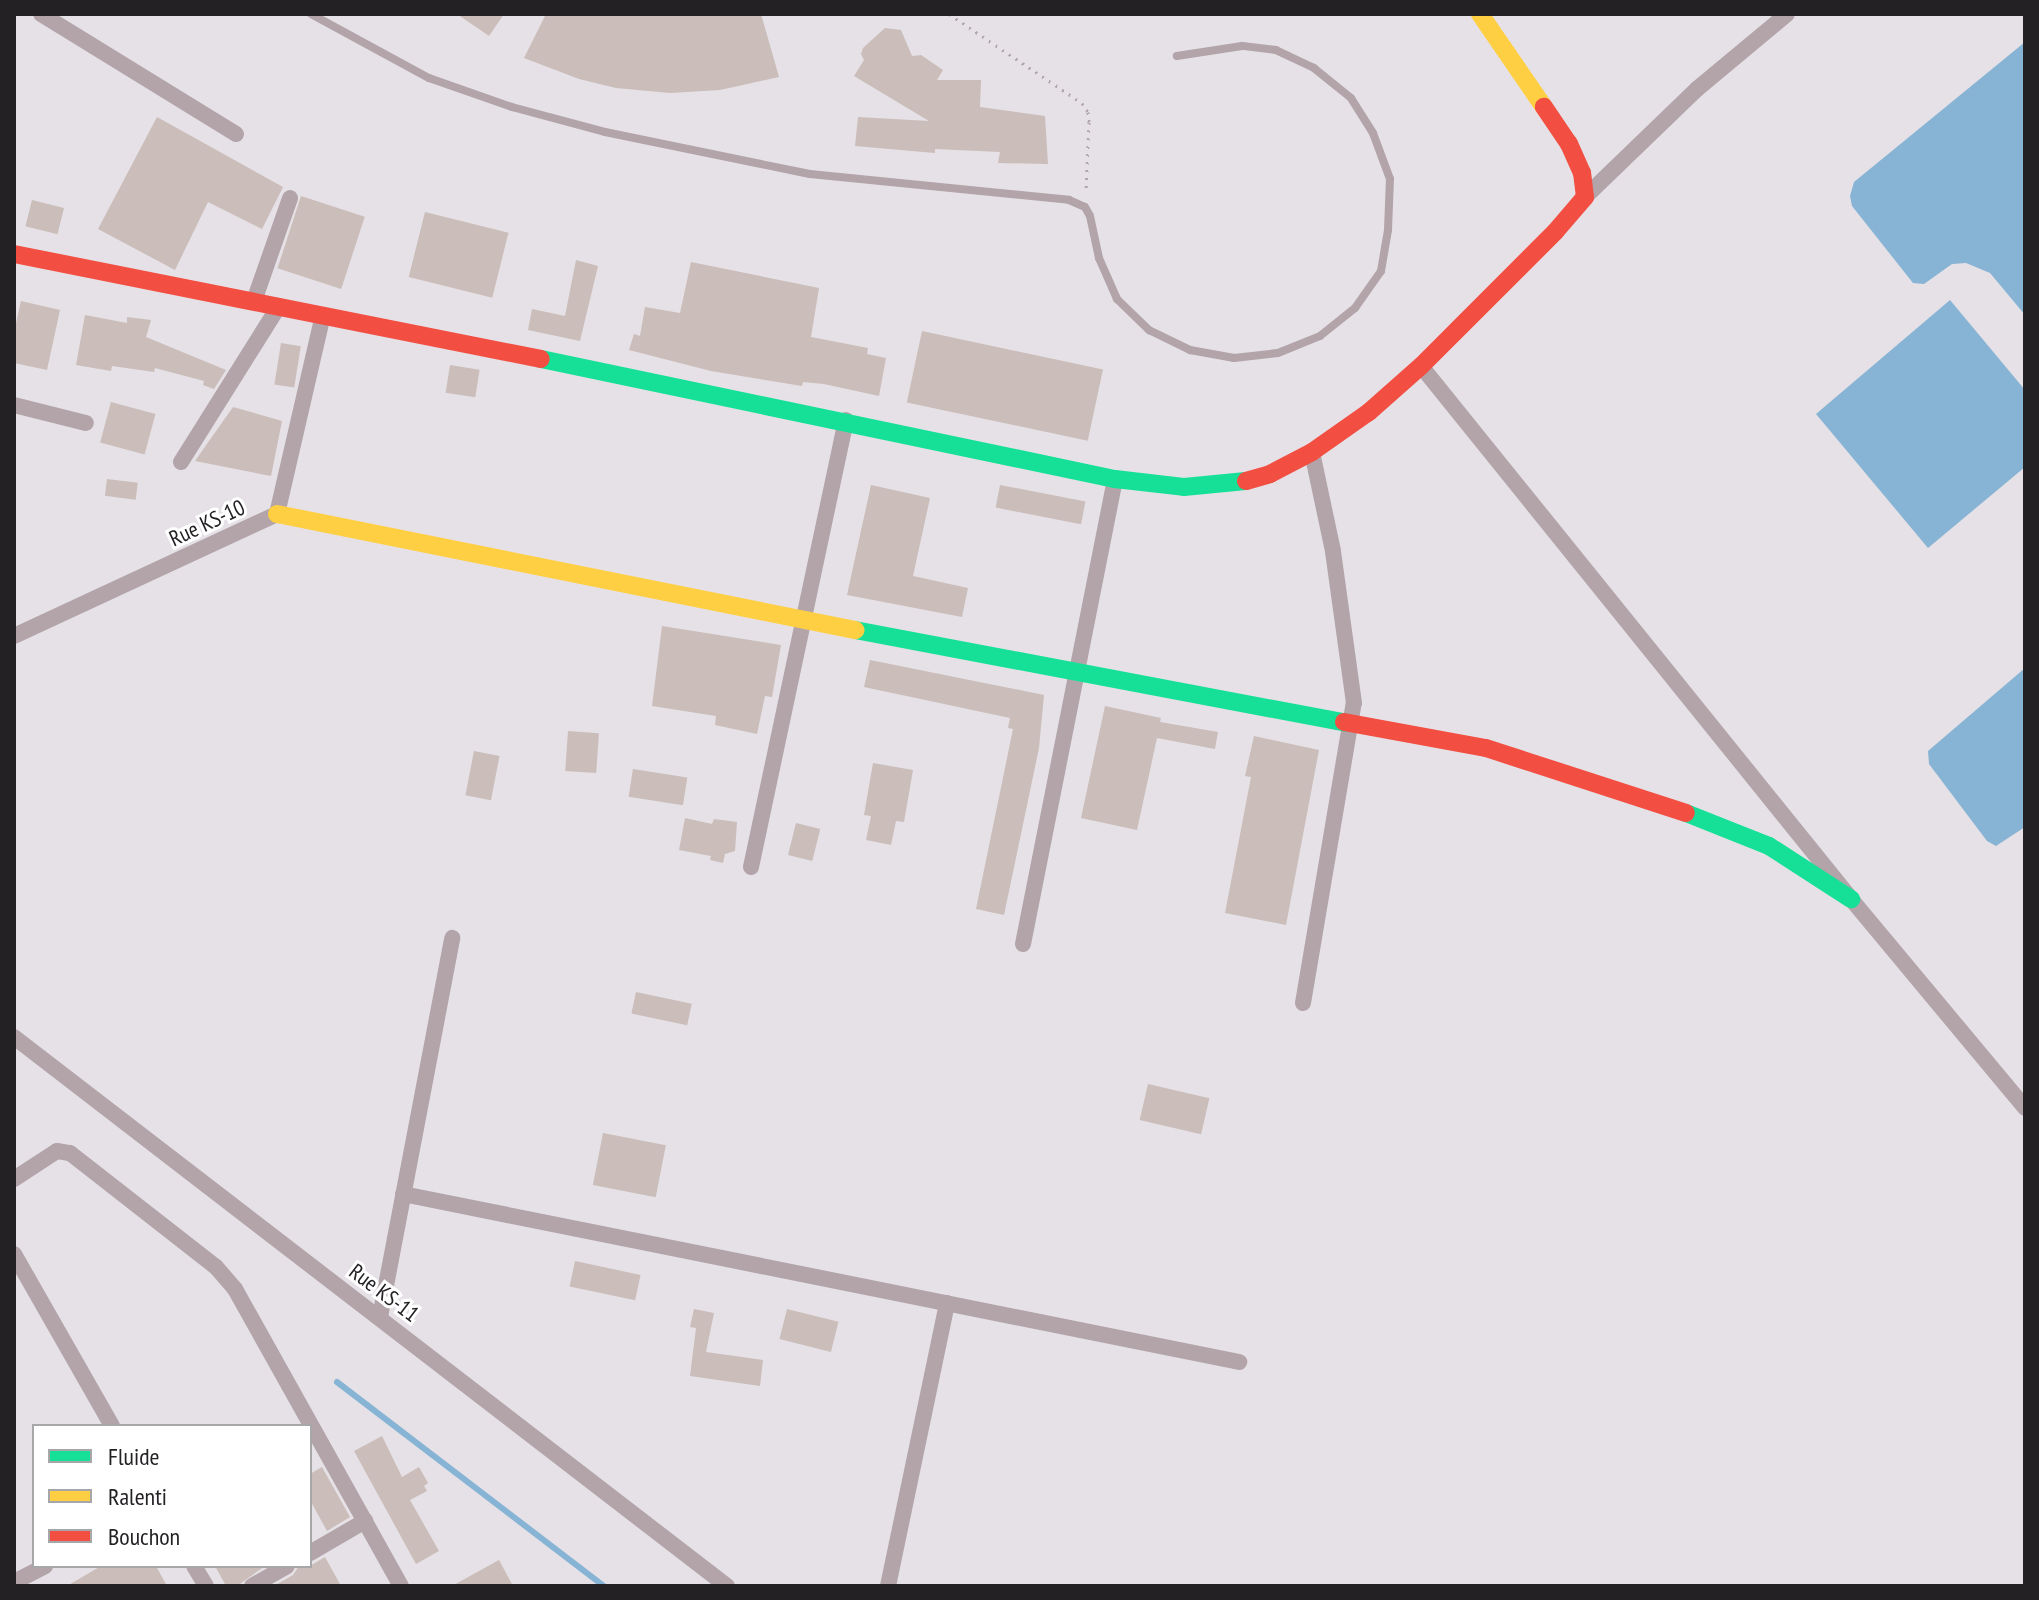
<!DOCTYPE html>
<style>
body{margin:0}
#map{position:relative;width:2039px;height:1600px;overflow:hidden;background:#e5e1e6;font-family:"PT Sans Narrow",sans-serif}
div>[style]{position:absolute}
[style*='--x']{left:calc(var(--x)*1px);top:calc(var(--y)*1px);width:calc(var(--w)*1px);rotate:calc(var(--a)*1deg)}
.water>*{inset:0;background:#87b4d4}
.stream>*{height:6px;margin:-3px;padding:0 3px;transform-origin:3px;border-radius:3px;background:#87b4d4}
.building>*{inset:0;background:#cbbdb9;transform-origin:0 0}
.path>*{height:3px;margin-top:-1.5px;transform-origin:0;background:repeating-linear-gradient(90deg,#b2a8ac 0 2px,transparent 0 8px)}
.lane>*{height:8px;margin:-4px;padding:0 4px;transform-origin:4px;border-radius:4px;background:#b2a4a8}
.street>*{height:16px;margin:-8px;padding:0 8px;transform-origin:8px;border-radius:8px;background:#b2a4a8}
.fast>*{height:18px;margin:-9px;padding:0 9px;transform-origin:9px;border-radius:9px;background:#16e098}
.slow>*{height:18px;margin:-9px;padding:0 9px;transform-origin:9px;border-radius:9px;background:#ffcf43}
.jam>*{height:18px;margin:-9px;padding:0 9px;transform-origin:9px;border-radius:9px;background:#f24e42}
span{translate:-50% -50%;white-space:nowrap;text-align:center;line-height:1.15;-webkit-text-stroke:6px #fff;paint-order:stroke}
.street-label{font-size:22px;color:#242125}
.frame{position:absolute;inset:0;border:16px solid #242125;pointer-events:none}
.legend{position:absolute;left:32px;top:1424px;width:280px;height:144px;box-sizing:border-box;background:#fff;border:2px solid #a7a6a8;margin:0;padding:10px 14px;list-style:none;font-size:24px;color:#242125}
.legend li{display:flex;align-items:center;gap:16px;height:40px}
.legend b{width:40px;border:2px solid #a7a6a8}
</style>
<div id="map">
<div class="water">
<div style="clip-path:polygon(2025px 42px,2025px 315px,1990px 273px,1966px 263px,1952px 264px,1924px 284px,1913px 283px,1852px 206px,1850px 196px,1854px 182px)"></div>
<div style="clip-path:polygon(1950px 300px,2025px 390px,2025px 467px,1928px 548px,1816px 414px)"></div>
<div style="clip-path:polygon(2025px 668px,2025px 827px,1996px 846px,1987px 841px,1929px 764px,1928px 751px)"></div>
</div>
<div class="stream">
<div style="--x:337;--y:1382;--w:336;--a:37.4"></div>
</div>
<div class="building">
<div style="clip-path:polygon(457px 14px,504px 14px,489px 36px)"></div>
<div style="clip-path:polygon(546px 14px,761px 14px,779px 77px,720px 90px,670px 93px,616px 88px,579px 79px,524px 58px)"></div>
<div style="clip-path:polygon(885px 28px,901px 30px,912px 56px,921px 55px,943px 70px,937px 80px,981px 80px,980px 107px,1045px 116px,1048px 164px,998px 163px,1000px 152px,935px 149px,935px 153px,855px 146px,858px 117px,929px 121px,854px 76px,864px 60px,861px 54px,863px 48px)"></div>
<div style="clip-path:polygon(157px 117px,283px 187px,262px 229px,208px 202px,175px 270px,98px 229px)"></div>
<div style="left:301px;top:196px;width:67px;height:76px;rotate:18deg"></div>
<div style="left:32px;top:200px;width:33px;height:27px;rotate:14deg"></div>
<div style="left:425px;top:212px;width:86px;height:67px;rotate:14deg"></div>
<div style="clip-path:polygon(576px 260px,598px 266px,580px 341px,528px 330px,532px 309px,565px 316px)"></div>
<div style="clip-path:polygon(691px 262px,819px 288px,811px 337px,868px 348px,867px 354px,886px 358px,879px 396px,824px 384px,803px 382px,802px 386px,711px 371px,629px 350px,634px 334px,640px 336px,645px 307px,680px 313px)"></div>
<div style="clip-path:polygon(21px 301px,60px 310px,47px 370px,14px 363px,14px 332px)"></div>
<div style="clip-path:polygon(85px 315px,127px 323px,127px 317px,151px 320px,146px 337px,226px 370px,214px 389px,203px 385px,204px 381px,155px 368px,154px 372px,112px 366px,111px 371px,76px 365px)"></div>
<div style="left:922px;top:331px;width:185px;height:73px;rotate:12deg"></div>
<div style="left:281px;top:343px;width:20px;height:42px;rotate:9deg"></div>
<div style="left:450px;top:365px;width:30px;height:28px;rotate:9deg"></div>
<div style="left:111px;top:402px;width:46px;height:42px;rotate:15deg"></div>
<div style="clip-path:polygon(233px 407px,282px 421px,271px 476px,195px 461px)"></div>
<div style="left:107px;top:479px;width:31px;height:17px;rotate:7deg"></div>
<div style="clip-path:polygon(871px 485px,930px 498px,913px 576px,968px 588px,962px 617px,847px 595px)"></div>
<div style="left:1000px;top:485px;width:87px;height:23px;rotate:11deg"></div>
<div style="clip-path:polygon(662px 626px,781px 645px,772px 697px,765px 696px,757px 734px,715px 725px,716px 716px,652px 706px)"></div>
<div style="clip-path:polygon(870px 660px,1044px 695px,1039px 748px,1004px 915px,976px 909px,1013px 729px,1008px 728px,1010px 718px,864px 687px)"></div>
<div style="clip-path:polygon(1105px 706px,1161px 718px,1160px 722px,1218px 732px,1215px 749px,1157px 738px,1137px 830px,1081px 818px)"></div>
<div style="left:568px;top:731px;width:31px;height:40px;rotate:4deg"></div>
<div style="clip-path:polygon(1254px 736px,1319px 750px,1286px 925px,1225px 913px,1251px 777px,1245px 776px)"></div>
<div style="left:474px;top:751px;width:26px;height:45px;rotate:11deg"></div>
<div style="clip-path:polygon(873px 763px,913px 770px,904px 822px,896px 821px,891px 845px,866px 840px,871px 816px,864px 815px)"></div>
<div style="left:633px;top:769px;width:55px;height:28px;rotate:9deg"></div>
<div style="clip-path:polygon(685px 818px,712px 824px,714px 819px,737px 822px,735px 851px,725px 854px,723px 863px,710px 860px,711px 856px,679px 850px)"></div>
<div style="left:796px;top:823px;width:25px;height:33px;rotate:14deg"></div>
<div style="left:636px;top:992px;width:57px;height:22px;rotate:12deg"></div>
<div style="left:1148px;top:1084px;width:63px;height:37px;rotate:13deg"></div>
<div style="left:603px;top:1133px;width:64px;height:53px;rotate:11deg"></div>
<div style="left:575px;top:1261px;width:67px;height:26px;rotate:12deg"></div>
<div style="clip-path:polygon(694px 1309px,714px 1313px,706px 1352px,763px 1360px,760px 1386px,690px 1376px,696px 1328px,690px 1327px)"></div>
<div style="left:787px;top:1309px;width:53px;height:31px;rotate:14deg"></div>
<div style="clip-path:polygon(382px 1436px,402px 1477px,419px 1467px,428px 1483px,424px 1486px,427px 1491px,410px 1500px,439px 1551px,416px 1564px,354px 1451px)"></div>
<div style="clip-path:polygon(322px 1467px,350px 1517px,327px 1531px,310px 1500px,310px 1474px)"></div>
<div style="clip-path:polygon(325px 1557px,341px 1586px,274px 1586px,293px 1575px,299px 1566px,310px 1566px)"></div>
<div style="clip-path:polygon(499px 1560px,513px 1586px,452px 1586px)"></div>
<div style="clip-path:polygon(101px 1566px,156px 1566px,167px 1586px,67px 1586px)"></div>
<div style="clip-path:polygon(215px 1566px,265px 1566px,237px 1586px,226px 1586px)"></div>
</div>
<div class="path">
<div style="--x:949;--y:14;--w:160;--a:33.8"></div>
<div style="--x:1082;--y:103;--w:11;--a:56"></div>
<div style="--x:1088;--y:112;--w:10;--a:84"></div>
<div style="--x:1089;--y:122;--w:69;--a:92.5"></div>
</div>
<div class="lane">
<div style="--x:311;--y:14;--w:134;--a:28.5"></div>
<div style="--x:429;--y:78;--w:88;--a:19.3"></div>
<div style="--x:512;--y:107;--w:96;--a:15"></div>
<div style="--x:605;--y:132;--w:209;--a:11.6"></div>
<div style="--x:810;--y:174;--w:260;--a:5.7"></div>
<div style="--x:1069;--y:200;--w:17;--a:24"></div>
<div style="--x:1085;--y:207;--w:10;--a:61"></div>
<div style="--x:1090;--y:216;--w:43;--a:77.9"></div>
<div style="--x:1099;--y:258;--w:45;--a:66.3"></div>
<div style="--x:1117;--y:299;--w:45;--a:44.1"></div>
<div style="--x:1149;--y:330;--w:46;--a:26"></div>
<div style="--x:1190;--y:350;--w:45;--a:10.3"></div>
<div style="--x:1234;--y:358;--w:44;--a:-6.5"></div>
<div style="--x:1278;--y:353;--w:45;--a:-22"></div>
<div style="--x:1320;--y:336;--w:45;--a:-38.7"></div>
<div style="--x:1355;--y:308;--w:45;--a:-54.9"></div>
<div style="--x:1381;--y:271;--w:42;--a:-80.3"></div>
<div style="--x:1388;--y:230;--w:51;--a:-87.8"></div>
<div style="--x:1390;--y:179;--w:49;--a:-110.3"></div>
<div style="--x:1373;--y:133;--w:41;--a:-122.2"></div>
<div style="--x:1351;--y:98;--w:48;--a:-141"></div>
<div style="--x:1314;--y:68;--w:42;--a:-154.7"></div>
<div style="--x:1276;--y:50;--w:34;--a:-173"></div>
<div style="--x:1242;--y:46;--w:66;--a:171.3"></div>
</div>
<div class="street">
<div style="--x:41;--y:14;--w:229;--a:31.6"></div>
<div style="--x:1585;--y:197;--w:156;--a:-44"></div>
<div style="--x:1697;--y:89;--w:117;--a:-39.8"></div>
<div style="--x:254;--y:301;--w:109;--a:-70.7"></div>
<div style="--x:1421;--y:366;--w:685;--a:51.1"></div>
<div style="--x:1851;--y:899;--w:272;--a:50.2"></div>
<div style="--x:14;--y:405;--w:74;--a:14"></div>
<div style="--x:181;--y:462;--w:184;--a:-57.9"></div>
<div style="--x:14;--y:636;--w:290;--a:-24.9"></div>
<div style="--x:277;--y:514;--w:204;--a:-77"></div>
<div style="--x:751;--y:867;--w:457;--a:-78"></div>
<div style="--x:1023;--y:944;--w:474;--a:-78.8"></div>
<div style="--x:1303;--y:1003;--w:304;--a:-80.4"></div>
<div style="--x:1354;--y:703;--w:153;--a:-97.9"></div>
<div style="--x:1333;--y:551;--w:101;--a:-102"></div>
<div style="--x:14;--y:1037;--w:900;--a:37.6"></div>
<div style="--x:14;--y:1179;--w:51;--a:-33.1"></div>
<div style="--x:57;--y:1151;--w:13;--a:9"></div>
<div style="--x:70;--y:1153;--w:185;--a:38"></div>
<div style="--x:216;--y:1267;--w:29;--a:49"></div>
<div style="--x:235;--y:1289;--w:340;--a:60.8"></div>
<div style="--x:403;--y:1194;--w:853;--a:11.36"></div>
<div style="--x:14;--y:1254;--w:198;--a:60.3"></div>
<div style="--x:380;--y:1317;--w:386;--a:-79.2"></div>
<div style="--x:310;--y:1553;--w:64;--a:-30.2"></div>
<div style="--x:194;--y:1566;--w:23;--a:59"></div>
<div style="--x:14;--y:1582;--w:35;--a:-27"></div>
<div style="--x:252;--y:1586;--w:40;--a:-29.7"></div>
<div style="--x:888;--y:1586;--w:289;--a:-78.2"></div>
</div>
<div class="fast">
<div style="--x:541;--y:359;--w:586;--a:11.81"></div>
<div style="--x:1115;--y:479;--w:69;--a:6.6"></div>
<div style="--x:1184;--y:487;--w:62;--a:-5.5"></div>
<div style="--x:855;--y:630;--w:498;--a:10.7"></div>
<div style="--x:1686;--y:813;--w:89;--a:21.7"></div>
<div style="--x:1769;--y:846;--w:98;--a:32.9"></div>
</div>
<div class="slow">
<div style="--x:1480;--y:14;--w:113;--a:55.5"></div>
<div style="--x:277;--y:514;--w:590;--a:11.35"></div>
</div>
<div class="jam">
<div style="--x:14;--y:254;--w:537;--a:11.27"></div>
<div style="--x:1246;--y:481;--w:25;--a:-16"></div>
<div style="--x:1270;--y:474;--w:47;--a:-27.6"></div>
<div style="--x:1312;--y:452;--w:70;--a:-35.1"></div>
<div style="--x:1369;--y:412;--w:69;--a:-41.5"></div>
<div style="--x:1421;--y:366;--w:190;--a:-45"></div>
<div style="--x:1555;--y:232;--w:46;--a:-49.4"></div>
<div style="--x:1585;--y:197;--w:24;--a:-97"></div>
<div style="--x:1582;--y:173;--w:32;--a:-114"></div>
<div style="--x:1569;--y:144;--w:45;--a:-124"></div>
<div style="--x:1344;--y:722;--w:144;--a:10.4"></div>
<div style="--x:1486;--y:748;--w:210;--a:18"></div>
</div>
<div class="street-label">
<span style="left:207px;top:523px;rotate:-25deg">Rue KS-10</span>
<span style="left:384px;top:1293px;rotate:37deg">Rue KS-11</span>
</div>
<div class="frame"></div>
<ul class="legend">
<li><b style="height:10px;background:#16e098"></b>Fluide</li>
<li><b style="height:10px;background:#ffcf43"></b>Ralenti</li>
<li><b style="height:10px;background:#f24e42"></b>Bouchon</li>
</ul>
</div>
